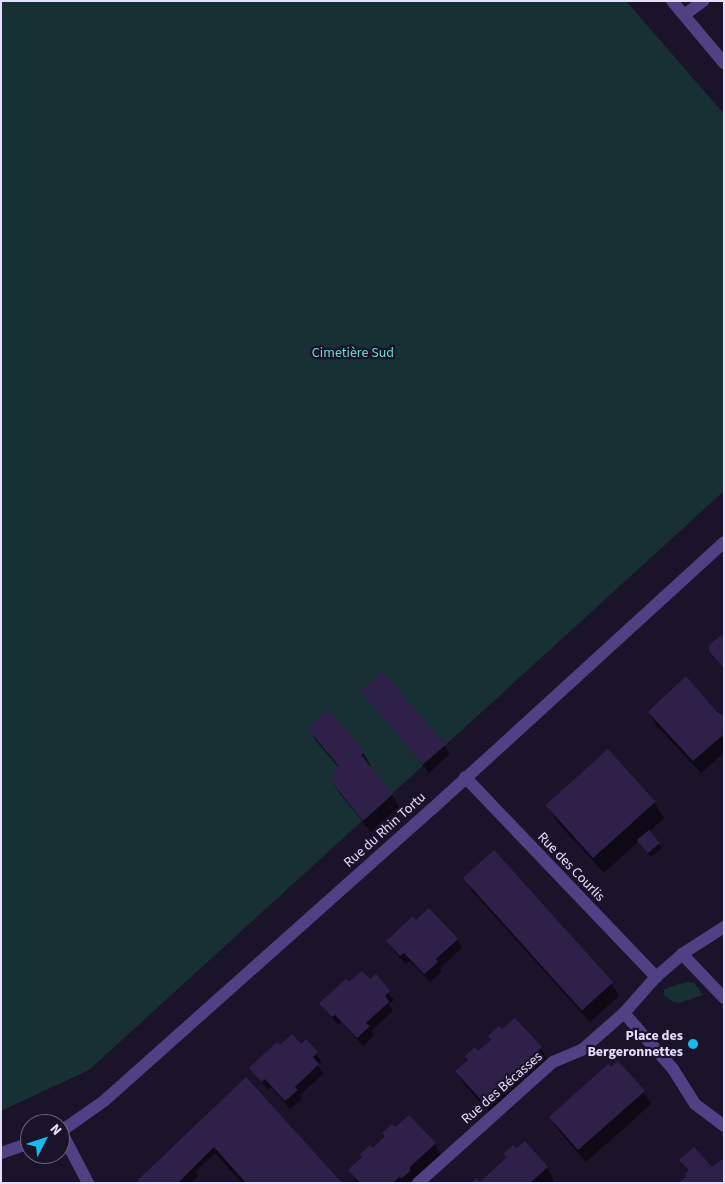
<!DOCTYPE html>
<meta charset="utf-8">
<style>
body{margin:0}
#map{position:relative;width:725px;height:1184px;overflow:hidden;background:#1a132a;font-family:"Source Sans 3",sans-serif}
div>[style]{position:absolute}
[style*='--x']{left:calc(var(--x)*1px);top:calc(var(--y)*1px);width:calc(var(--w)*1px);rotate:calc(var(--a)*1deg)}
.green>*{inset:0;background:#163033}
.shadow>*{inset:0;background:#0007}
.building>*{inset:0;background:#2f2049;transform-origin:0 0}
.minor>*{height:12px;margin:-6px;padding:0 6px;transform-origin:6px;border-radius:6px;background:#4e4285}
.dots>*{width:14px;height:14px;translate:-50% -50%;box-sizing:border-box;border:2px solid #1a132a;border-radius:50%}
span{translate:-50% -50%;white-space:nowrap;text-align:center;line-height:1.15;-webkit-text-stroke:4.5px #1a132a;paint-order:stroke}
.park-label{font-size:14px;color:#6ed9ce}
.street-label{font-size:14px;color:#e6defd}
.poi-label{font-size:14px;color:#e6defd;font-weight:700}
.right{translate:-100% -50%;text-align:right}
.frame{position:absolute;inset:0;border:2px solid #e6defd;pointer-events:none}
.north{position:absolute;left:20px;top:1114px;width:50px;height:50px;box-sizing:border-box;background:#1a132a;border:1px solid #6c647e;border-radius:50%;rotate:49deg;font-size:14px;font-weight:700;line-height:20px;text-align:center;color:#e6defd}
.north::after{content:'';display:block;margin:auto;width:18px;height:22px;background:#18b9ef;clip-path:polygon(50% 0,100% 100%,50% 72%,0 100%)}
</style>
<div id="map">
<div class="green">
<div style="clip-path:polygon(1px 1px,626px 1px,724px 114px,724px 491px,89px 1070px,1px 1111px)"></div>
<div style="clip-path:polygon(686px 982px,694px 983px,703px 995px,679px 1003px,673px 1002px,664px 995px,664px 989px)"></div>
</div>
<div class="shadow">
<div style="clip-path:polygon(361px 690px,445px 746px,450px 754px,429px 773px)"></div>
<div style="clip-path:polygon(717px 711px,724px 719px,724px 753px,701px 773px,656px 725px,649px 712px)"></div>
<div style="clip-path:polygon(309px 728px,364px 753px,371px 766px,369px 767px,392px 794px,399px 807px,371px 832px,340px 794px,332px 782px,339px 768px,316px 741px)"></div>
<div style="clip-path:polygon(654px 802px,664px 818px,649px 832px,662px 848px,651px 857px,638px 842px,604px 873px,557px 822px,548px 806px)"></div>
<div style="clip-path:polygon(465px 878px,611px 983px,619px 996px,590px 1022px,472px 891px)"></div>
<div style="clip-path:polygon(429px 910px,457px 940px,462px 948px,440px 968px,442px 971px,430px 982px,410px 961px,405px 964px,387px 942px)"></div>
<div style="clip-path:polygon(376px 976px,394px 1000px,389px 1004px,393px 1011px,371px 1031px,374px 1035px,363px 1046px,341px 1022px,338px 1025px,321px 1004px,349px 984px,370px 981px)"></div>
<div style="clip-path:polygon(515px 1019px,541px 1048px,548px 1061px,490px 1113px,464px 1084px,457px 1072px)"></div>
<div style="clip-path:polygon(306px 1041px,322px 1062px,318px 1065px,323px 1074px,300px 1095px,302px 1099px,290px 1109px,271px 1087px,268px 1090px,251px 1068px,280px 1047px,301px 1045px)"></div>
<div style="clip-path:polygon(611px 1069px,644px 1092px,651px 1104px,586px 1162px,558px 1130px,550px 1117px)"></div>
<div style="clip-path:polygon(197px 1128px,341px 1183px,242px 1183px,215px 1153px,196px 1171px,198px 1176px,191px 1183px,141px 1183px)"></div>
<div style="clip-path:polygon(395px 1129px,435px 1144px,442px 1157px,417px 1183px,357px 1183px,350px 1170px)"></div>
<div style="clip-path:polygon(505px 1154px,547px 1167px,554px 1180px,551px 1183px,480px 1183px,507px 1158px)"></div>
</div>
<div class="building">
<div style="clip-path:polygon(721px 635px,724px 639px,724px 668px,709px 651px,709px 645px)"></div>
<div style="left:383px;top:671px;width:97px;height:30px;rotate:50deg"></div>
<div style="clip-path:polygon(686px 676px,716px 711px,724px 717px,724px 734px,693px 761px,648px 712px)"></div>
<div style="clip-path:polygon(329px 709px,365px 752px,361px 755px,393px 794px,363px 821px,331px 781px,335px 777px,332px 773px,339px 766px,307px 728px)"></div>
<div style="left:608px;top:749px;width:71px;height:84px;rotate:48deg"></div>
<div style="left:649px;top:830px;width:17px;height:16px;rotate:50deg"></div>
<div style="left:494px;top:850px;width:178px;height:42px;rotate:48deg"></div>
<div style="clip-path:polygon(429px 908px,458px 939px,436px 959px,438px 962px,424px 974px,404px 953px,400px 956px,386px 941px,413px 916px,416px 920px)"></div>
<div style="clip-path:polygon(362px 971px,370px 979px,376px 974px,390px 991px,385px 996px,389px 1002px,366px 1023px,370px 1026px,357px 1038px,335px 1015px,332px 1017px,319px 1003px,346px 979px,349px 982px)"></div>
<div style="clip-path:polygon(515px 1018px,542px 1047px,517px 1074px,482px 1101px,455px 1071px,468px 1060px,465px 1056px,475px 1047px,478px 1051px,491px 1040px,488px 1036px,499px 1026px,502px 1029px)"></div>
<div style="clip-path:polygon(292px 1034px,301px 1044px,306px 1039px,318px 1052px,313px 1057px,319px 1064px,295px 1087px,298px 1090px,285px 1101px,265px 1079px,262px 1082px,249px 1068px,277px 1042px,280px 1045px)"></div>
<div style="clip-path:polygon(618px 1061px,645px 1091px,578px 1150px,549px 1117px,608px 1064px,611px 1067px)"></div>
<div style="clip-path:polygon(246px 1077px,342px 1183px,246px 1183px,214px 1147px,178px 1183px,139px 1183px,138px 1180px)"></div>
<div style="clip-path:polygon(409px 1115px,436px 1143px,410px 1167px,410px 1171px,402px 1178px,399px 1177px,393px 1183px,360px 1183px,348px 1170px,362px 1157px,360px 1154px,370px 1145px,373px 1148px,385px 1136px,382px 1133px,392px 1124px,395px 1127px)"></div>
<div style="clip-path:polygon(525px 1141px,548px 1167px,530px 1183px,471px 1183px,477px 1178px,480px 1182px,507px 1157px,503px 1154px,513px 1145px,517px 1148px)"></div>
<div style="clip-path:polygon(694px 1147px,712px 1167px,724px 1158px,724px 1183px,679px 1183px,687px 1176px,685px 1174px,689px 1170px,679px 1160px)"></div>
</div>
<div class="minor">
<div style="--x:672;--y:1;--w:81;--a:50"></div>
<div style="--x:684;--y:15;--w:24;--a:-36"></div>
<div style="--x:465;--y:777;--w:277;--a:46.3"></div>
<div style="--x:682;--y:954;--w:61;--a:46.3"></div>
<div style="--x:624;--y:1013;--w:74;--a:48.8"></div>
<div style="--x:673;--y:1069;--w:41;--a:57.8"></div>
<div style="--x:695;--y:1104;--w:36;--a:37"></div>
<div style="--x:61;--y:1131;--w:59;--a:62.6"></div>
<div style="--x:60;--y:1132;--w:54;--a:-35.2"></div>
<div style="--x:104;--y:1101;--w:439;--a:-41.7"></div>
<div style="--x:432;--y:809;--w:396;--a:-42.4"></div>
<div style="--x:1;--y:1153;--w:31;--a:-19"></div>
<div style="--x:418;--y:1183;--w:181;--a:-41.9"></div>
<div style="--x:553;--y:1062;--w:33;--a:-23"></div>
<div style="--x:583;--y:1049;--w:55;--a:-41.3"></div>
<div style="--x:624;--y:1013;--w:48;--a:-48.4"></div>
<div style="--x:656;--y:977;--w:35;--a:-41"></div>
<div style="--x:682;--y:954;--w:50;--a:-32.7"></div>
</div>
<div class="dots">
<div style="left:693px;top:1044px;background:#18b9ef"></div>
</div>
<div class="park-label">
<span style="left:353px;top:353px">Cimetière Sud</span>
</div>
<div class="street-label">
<span style="left:385px;top:830px;rotate:-42deg">Rue du Rhin Tortu</span>
<span style="left:571px;top:867px;rotate:46deg">Rue des Courlis</span>
<span style="left:502px;top:1088px;rotate:-41deg">Rue des Bécasses</span>
</div>
<div class="poi-label">
<span class="right" style="left:683px;top:1044px">Place des<br>Bergeronnettes</span>
</div>
<div class="frame"></div>
<div class="north">N</div>
</div>
